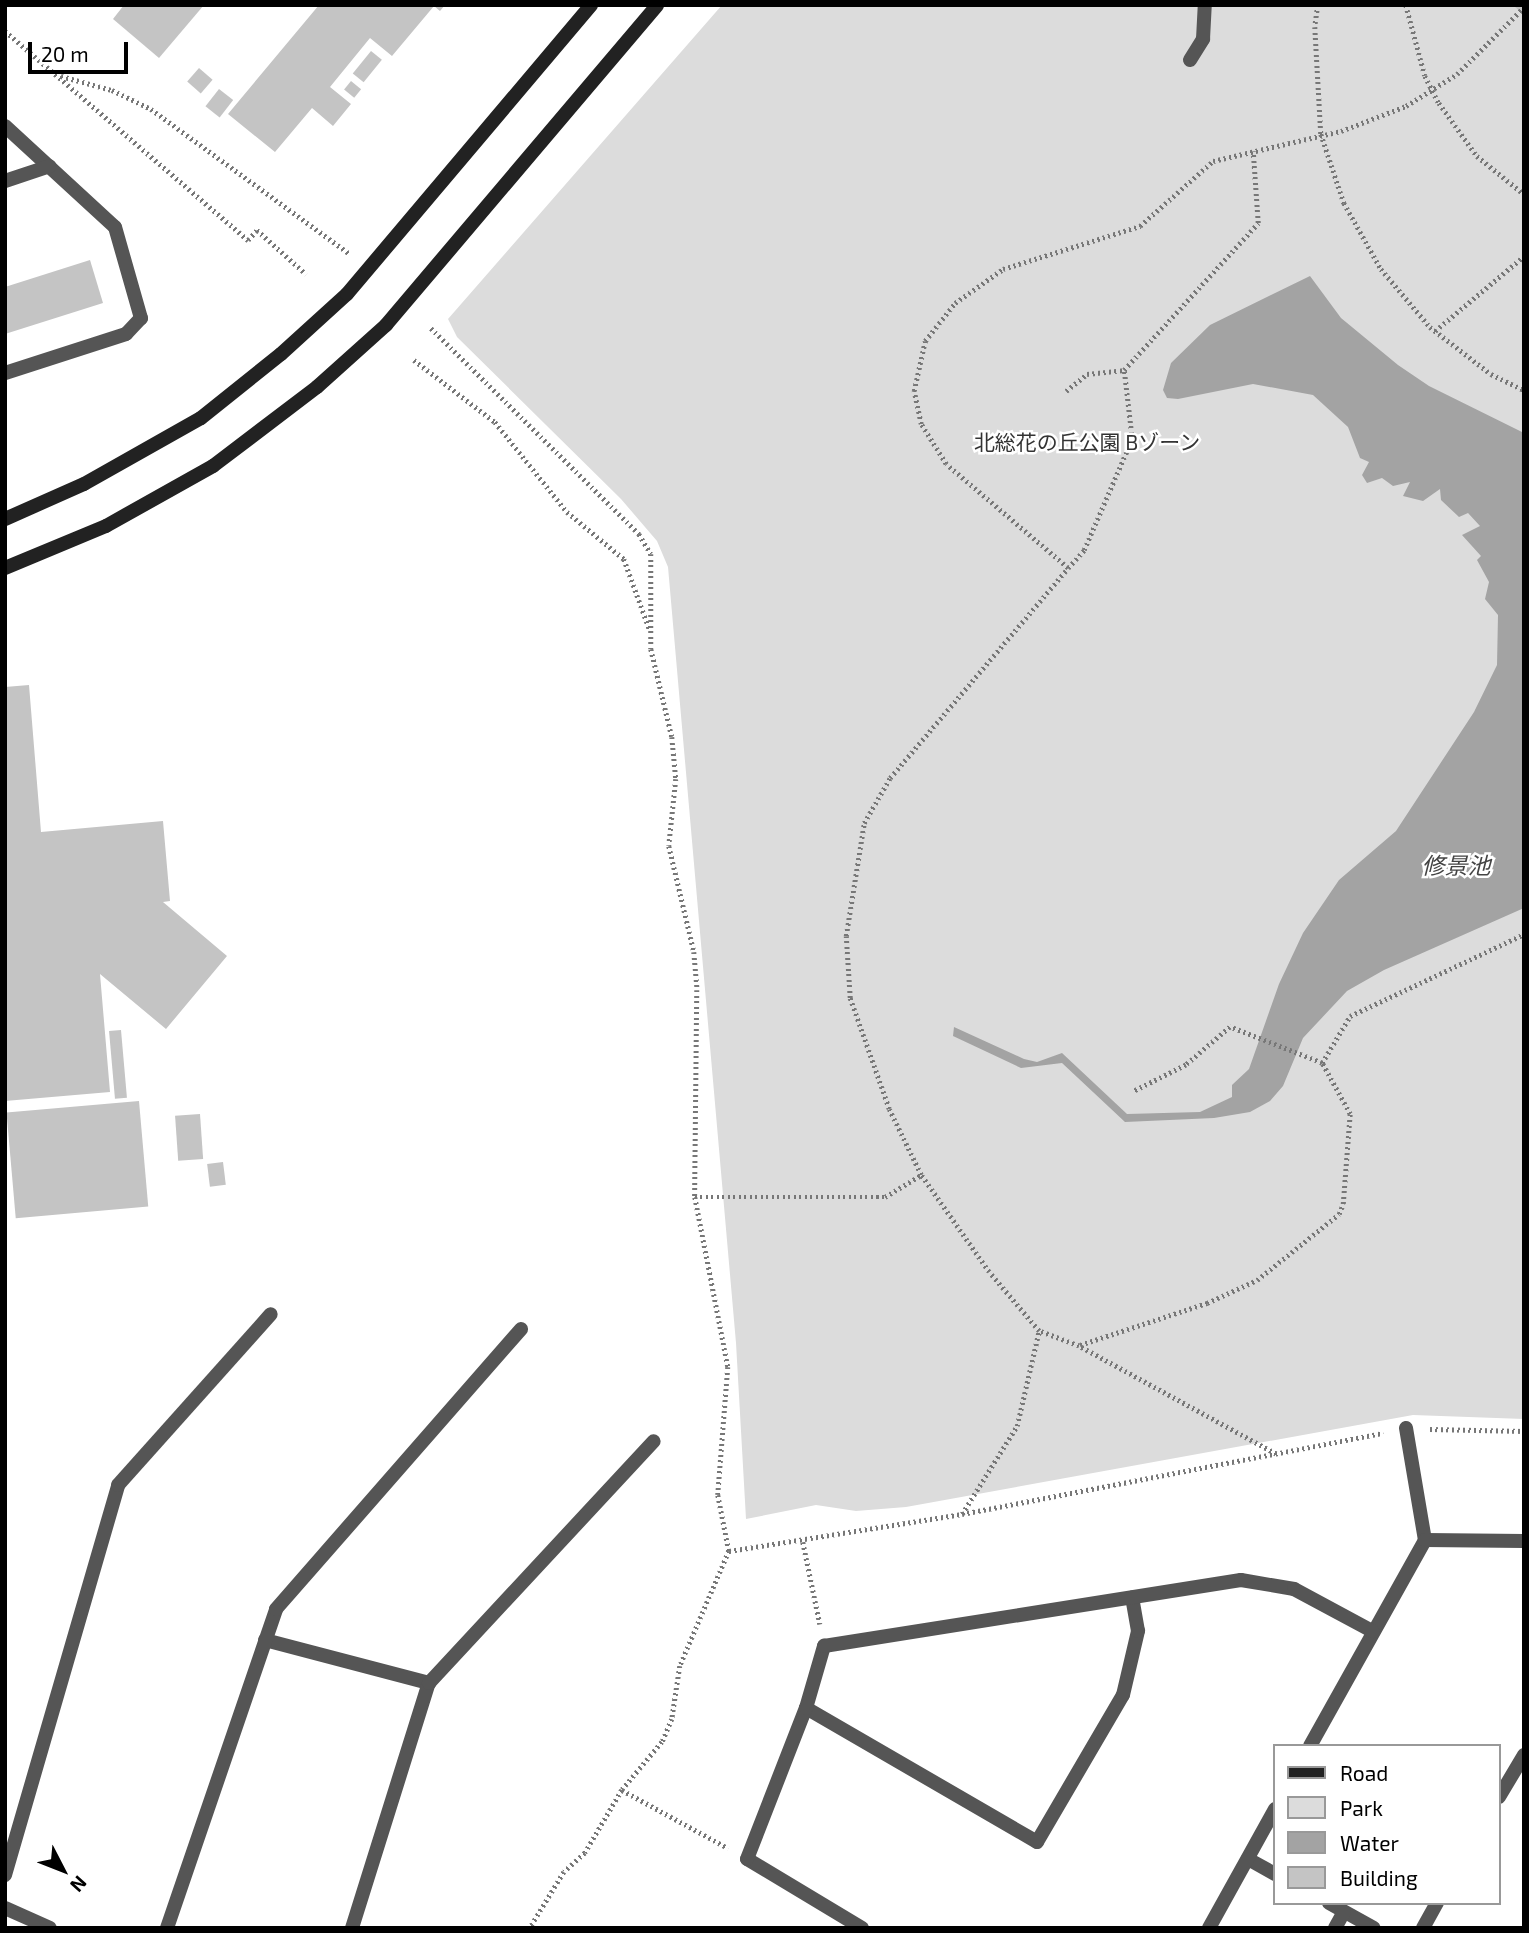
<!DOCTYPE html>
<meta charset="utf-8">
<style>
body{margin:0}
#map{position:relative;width:1529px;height:1933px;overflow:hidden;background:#fff;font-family:"Exo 2","Noto Sans JP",sans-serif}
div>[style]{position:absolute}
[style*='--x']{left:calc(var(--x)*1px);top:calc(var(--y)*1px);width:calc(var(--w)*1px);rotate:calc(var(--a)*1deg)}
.green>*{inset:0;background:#dcdcdc}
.water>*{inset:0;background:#a3a3a3}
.building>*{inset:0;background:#c4c4c4;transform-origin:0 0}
.path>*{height:4.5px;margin-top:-2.25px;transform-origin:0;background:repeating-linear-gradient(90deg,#777 0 2px,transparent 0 5.5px)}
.lane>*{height:14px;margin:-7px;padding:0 7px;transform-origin:7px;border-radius:7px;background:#555}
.street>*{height:14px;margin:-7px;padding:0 7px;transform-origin:7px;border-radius:7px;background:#555}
.secondary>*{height:14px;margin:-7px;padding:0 7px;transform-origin:7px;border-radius:7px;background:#222}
.path-bridge>*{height:4.5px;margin-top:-2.25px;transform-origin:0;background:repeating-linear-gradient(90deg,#777 0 2px,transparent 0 5.5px)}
span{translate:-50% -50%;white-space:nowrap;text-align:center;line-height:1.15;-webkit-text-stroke:5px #fff;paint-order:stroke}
.park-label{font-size:21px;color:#333}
.water-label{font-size:23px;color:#444;font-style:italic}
.frame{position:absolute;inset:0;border:7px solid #000;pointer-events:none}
.legend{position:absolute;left:1273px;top:1744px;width:228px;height:161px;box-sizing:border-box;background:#fff;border:2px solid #999;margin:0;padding:9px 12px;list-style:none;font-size:21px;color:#000}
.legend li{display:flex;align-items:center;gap:14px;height:35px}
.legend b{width:35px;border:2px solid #999}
.north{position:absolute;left:28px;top:1835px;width:70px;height:70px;-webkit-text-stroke:5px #fff;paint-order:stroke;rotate:132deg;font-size:19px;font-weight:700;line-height:28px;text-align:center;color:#000}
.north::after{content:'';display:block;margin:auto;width:24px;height:32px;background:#000;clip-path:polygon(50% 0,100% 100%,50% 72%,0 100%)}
.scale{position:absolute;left:28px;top:42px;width:100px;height:32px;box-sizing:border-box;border:4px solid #000;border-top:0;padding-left:9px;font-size:21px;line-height:24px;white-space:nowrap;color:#000;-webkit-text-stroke:5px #fff;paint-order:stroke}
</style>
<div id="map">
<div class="green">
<div style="clip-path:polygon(722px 5px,1524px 5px,1524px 1419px,1413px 1415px,906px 1507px,856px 1511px,816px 1505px,746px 1519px,736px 1343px,668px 567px,657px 541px,621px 499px,457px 337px,448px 319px)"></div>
</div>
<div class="water">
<div style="clip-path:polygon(1310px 276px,1341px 318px,1398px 365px,1429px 386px,1524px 433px,1524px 908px,1384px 970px,1347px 991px,1303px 1038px,1283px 1086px,1270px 1101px,1250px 1112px,1214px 1118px,1125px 1122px,1062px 1063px,1021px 1068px,953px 1036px,954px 1027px,1024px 1059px,1037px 1062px,1062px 1053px,1127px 1114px,1200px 1112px,1232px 1097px,1232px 1085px,1249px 1069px,1279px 984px,1303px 933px,1339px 880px,1396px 831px,1474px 712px,1497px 665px,1498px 615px,1485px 599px,1489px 582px,1477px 560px,1481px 556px,1462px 535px,1480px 526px,1468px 513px,1459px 517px,1441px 500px,1440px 489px,1423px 501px,1403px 496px,1410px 482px,1393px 486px,1382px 478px,1367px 483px,1362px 475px,1369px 462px,1360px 458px,1348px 427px,1313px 395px,1253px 384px,1178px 399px,1167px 398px,1163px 390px,1171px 363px,1210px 325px)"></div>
</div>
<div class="building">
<div style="clip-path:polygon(124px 5px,204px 5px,159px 58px,113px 19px)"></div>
<div style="clip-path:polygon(319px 5px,445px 5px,440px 11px,434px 6px,392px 56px,370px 38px,330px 87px,351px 104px,333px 126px,312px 108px,275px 152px,228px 114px)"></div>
<div style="clip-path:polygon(1513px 5px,1524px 5px,1524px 15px)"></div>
<div style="left:371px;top:51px;width:14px;height:29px;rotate:39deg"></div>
<div style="left:199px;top:68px;width:18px;height:18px;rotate:41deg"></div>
<div style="left:351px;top:81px;width:13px;height:11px;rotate:39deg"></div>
<div style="left:219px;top:89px;width:18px;height:22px;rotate:38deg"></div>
<div style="clip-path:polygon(90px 260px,103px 303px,5px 334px,5px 287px)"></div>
<div style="clip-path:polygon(29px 685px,41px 832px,163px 821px,170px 901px,163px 902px,227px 956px,166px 1029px,100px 974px,110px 1092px,5px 1101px,5px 687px)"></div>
<div style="left:121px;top:1030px;width:68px;height:12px;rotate:85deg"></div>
<div style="left:139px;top:1101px;width:106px;height:133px;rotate:85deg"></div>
<div style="left:200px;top:1114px;width:45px;height:25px;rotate:86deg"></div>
<div style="left:223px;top:1162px;width:23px;height:16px;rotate:83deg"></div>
</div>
<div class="path">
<div style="--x:1318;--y:5;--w:22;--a:98"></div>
<div style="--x:1315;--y:27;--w:107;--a:86.8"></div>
<div style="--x:1321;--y:134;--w:73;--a:71.6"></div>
<div style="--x:1344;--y:203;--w:76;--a:60.7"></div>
<div style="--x:1381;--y:269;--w:76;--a:49.8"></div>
<div style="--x:1430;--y:327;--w:77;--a:37.6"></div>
<div style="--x:1491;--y:374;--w:37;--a:26"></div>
<div style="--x:1406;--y:5;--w:73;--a:75"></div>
<div style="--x:5;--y:31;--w:321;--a:40.7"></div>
<div style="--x:248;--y:240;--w:13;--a:-48"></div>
<div style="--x:257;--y:230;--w:66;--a:41.9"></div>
<div style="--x:61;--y:76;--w:53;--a:15.4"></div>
<div style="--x:112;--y:90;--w:43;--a:26"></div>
<div style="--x:151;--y:109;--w:246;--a:36.1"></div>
<div style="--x:1439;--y:103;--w:65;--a:54.4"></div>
<div style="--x:1477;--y:156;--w:60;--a:39"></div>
<div style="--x:431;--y:328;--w:293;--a:44.7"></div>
<div style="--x:639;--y:534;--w:23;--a:59"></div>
<div style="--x:651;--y:554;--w:95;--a:90"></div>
<div style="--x:651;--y:649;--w:90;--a:76.6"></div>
<div style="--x:672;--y:737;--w:42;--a:84.6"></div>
<div style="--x:676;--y:779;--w:67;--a:96"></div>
<div style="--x:669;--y:846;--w:109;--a:76.7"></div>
<div style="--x:694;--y:952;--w:38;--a:85"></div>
<div style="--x:697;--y:990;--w:207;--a:90.6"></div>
<div style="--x:695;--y:1197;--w:173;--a:79"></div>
<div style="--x:728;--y:1367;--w:128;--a:94.5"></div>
<div style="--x:718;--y:1495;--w:57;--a:78.9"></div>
<div style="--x:729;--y:1551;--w:125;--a:113.1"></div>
<div style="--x:680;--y:1666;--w:54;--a:98.6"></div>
<div style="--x:672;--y:1719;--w:25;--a:113"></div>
<div style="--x:662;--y:1742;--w:62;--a:129.8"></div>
<div style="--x:622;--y:1790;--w:73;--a:120.4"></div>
<div style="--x:585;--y:1853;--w:28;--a:138"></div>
<div style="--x:564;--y:1872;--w:66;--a:121.3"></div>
<div style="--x:1435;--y:331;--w:116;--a:-40.1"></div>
<div style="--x:414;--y:360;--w:102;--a:37.4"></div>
<div style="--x:495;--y:422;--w:115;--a:51.3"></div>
<div style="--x:567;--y:512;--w:74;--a:39.5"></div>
<div style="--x:624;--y:559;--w:77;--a:70.1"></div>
<div style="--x:1066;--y:391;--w:27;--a:-39"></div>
<div style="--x:1087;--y:374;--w:37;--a:-6"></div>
<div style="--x:1068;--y:568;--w:24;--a:-48"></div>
<div style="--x:1084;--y:550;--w:121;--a:-66.6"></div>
<div style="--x:1132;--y:439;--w:69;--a:-96.6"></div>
<div style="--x:1124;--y:370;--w:199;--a:-47.6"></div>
<div style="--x:1258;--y:223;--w:72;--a:-94"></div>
<div style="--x:1322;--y:1063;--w:55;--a:-59.2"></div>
<div style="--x:1350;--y:1016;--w:192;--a:-25.2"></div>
<div style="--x:695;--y:1197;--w:190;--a:0"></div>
<div style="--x:885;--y:1197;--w:42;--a:-31.4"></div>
<div style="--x:1080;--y:1345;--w:134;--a:-18.3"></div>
<div style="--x:1207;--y:1303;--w:55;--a:-24.7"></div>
<div style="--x:1257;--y:1280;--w:105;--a:-38.8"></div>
<div style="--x:1339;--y:1214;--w:11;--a:-68"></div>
<div style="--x:1343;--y:1204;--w:90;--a:-85.6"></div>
<div style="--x:1350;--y:1114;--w:58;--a:-118.8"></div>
<div style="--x:1322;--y:1063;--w:99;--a:-158.6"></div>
<div style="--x:1230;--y:1027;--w:58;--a:139.2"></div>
<div style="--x:1186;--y:1065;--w:60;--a:153.4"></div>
<div style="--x:1430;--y:1429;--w:94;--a:1.2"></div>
<div style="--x:1276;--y:1454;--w:225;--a:-151.3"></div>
<div style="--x:1079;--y:1346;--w:43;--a:-159.4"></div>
<div style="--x:1039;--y:1331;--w:77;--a:-130.3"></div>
<div style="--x:989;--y:1272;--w:118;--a:-125"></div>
<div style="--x:921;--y:1175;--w:73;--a:-115.9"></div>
<div style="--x:889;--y:1109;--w:118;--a:-109.4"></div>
<div style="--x:850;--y:998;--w:62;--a:-93.7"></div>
<div style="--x:846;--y:936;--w:114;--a:-80.9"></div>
<div style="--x:864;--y:823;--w:52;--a:-60"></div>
<div style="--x:890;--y:778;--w:275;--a:-49.7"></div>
<div style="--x:1068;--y:568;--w:160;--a:-139.6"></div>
<div style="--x:946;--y:464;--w:47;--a:-122"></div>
<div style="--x:921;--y:424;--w:34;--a:-102"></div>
<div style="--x:914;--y:391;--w:51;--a:-77.6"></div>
<div style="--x:925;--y:341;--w:48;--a:-51.7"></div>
<div style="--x:955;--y:303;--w:59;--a:-35.3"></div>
<div style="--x:1003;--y:269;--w:144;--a:-17.4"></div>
<div style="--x:1140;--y:226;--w:98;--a:-41.7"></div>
<div style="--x:1213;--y:161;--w:131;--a:-13.2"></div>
<div style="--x:1341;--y:131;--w:70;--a:-21"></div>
<div style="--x:1406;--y:106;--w:60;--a:-32.1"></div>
<div style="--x:1457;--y:74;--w:95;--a:-45"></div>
<div style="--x:962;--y:1514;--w:104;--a:-58"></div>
<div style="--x:1017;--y:1426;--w:98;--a:-77"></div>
<div style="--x:803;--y:1542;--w:84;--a:78.3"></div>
<div style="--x:729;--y:1551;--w:236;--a:-9"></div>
<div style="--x:962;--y:1514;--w:429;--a:-10.9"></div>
<div style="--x:622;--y:1790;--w:121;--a:28.7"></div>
</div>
<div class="lane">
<div style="--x:1406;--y:1428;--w:114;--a:80.4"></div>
</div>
<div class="street">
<div style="--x:1190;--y:60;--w:25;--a:-58"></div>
<div style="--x:1203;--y:39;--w:34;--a:-87"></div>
<div style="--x:5;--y:126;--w:149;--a:42.6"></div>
<div style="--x:115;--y:227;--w:95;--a:74.1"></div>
<div style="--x:141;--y:318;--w:22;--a:133"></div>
<div style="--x:126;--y:334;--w:127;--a:162.1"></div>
<div style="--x:5;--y:181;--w:47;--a:-18.4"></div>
<div style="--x:265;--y:1640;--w:170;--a:14.7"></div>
<div style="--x:806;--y:1708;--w:267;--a:30.1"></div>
<div style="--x:1037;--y:1842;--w:170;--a:-59.7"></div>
<div style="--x:1123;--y:1695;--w:66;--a:-76.8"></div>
<div style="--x:1138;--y:1631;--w:34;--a:-100"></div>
<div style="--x:1310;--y:1746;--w:236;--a:-60.8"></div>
<div style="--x:1425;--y:1540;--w:99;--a:0.6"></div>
<div style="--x:1499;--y:1797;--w:49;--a:-59.2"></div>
<div style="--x:1248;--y:1859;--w:31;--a:29"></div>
<div style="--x:5;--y:1875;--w:406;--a:-73.8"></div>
<div style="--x:118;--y:1485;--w:229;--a:-48.2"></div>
<div style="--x:1329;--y:1903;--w:51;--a:29.1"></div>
<div style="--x:5;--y:1908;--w:49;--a:24"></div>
<div style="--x:167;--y:1928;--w:337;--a:-71.1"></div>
<div style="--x:276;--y:1609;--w:372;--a:-48.8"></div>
<div style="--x:352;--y:1928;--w:257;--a:-72.6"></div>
<div style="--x:429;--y:1683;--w:330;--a:-47.1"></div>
<div style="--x:862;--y:1928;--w:134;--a:-149"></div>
<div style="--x:747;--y:1859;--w:162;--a:-68.7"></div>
<div style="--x:806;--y:1708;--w:65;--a:-73.8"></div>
<div style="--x:824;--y:1646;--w:422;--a:-9"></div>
<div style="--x:1241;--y:1580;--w:54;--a:9.6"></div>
<div style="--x:1294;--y:1589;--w:89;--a:28.3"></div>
<div style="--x:1209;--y:1928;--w:136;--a:-61"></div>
<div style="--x:1335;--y:1928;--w:18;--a:-61"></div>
<div style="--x:1423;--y:1928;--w:29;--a:-61"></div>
</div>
<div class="secondary">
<div style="--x:5;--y:519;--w:86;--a:-23.9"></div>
<div style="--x:84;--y:484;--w:134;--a:-29.4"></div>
<div style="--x:201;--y:418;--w:102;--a:-38.7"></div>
<div style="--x:281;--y:354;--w:89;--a:-42.3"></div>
<div style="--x:347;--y:294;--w:378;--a:-49.8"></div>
<div style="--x:5;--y:568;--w:109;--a:-22.6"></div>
<div style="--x:106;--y:526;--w:123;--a:-29.3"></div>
<div style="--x:213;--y:466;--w:131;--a:-37.2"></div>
<div style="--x:317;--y:387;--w:93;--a:-41.9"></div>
<div style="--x:386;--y:325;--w:419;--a:-49.7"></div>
</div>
<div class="path-bridge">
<div style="--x:1425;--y:76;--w:30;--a:63"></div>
</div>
<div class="park-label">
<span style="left:1087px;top:442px">北総花の丘公園 Bゾーン</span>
</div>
<div class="water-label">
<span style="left:1456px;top:865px">修景池</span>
</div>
<div class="frame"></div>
<ul class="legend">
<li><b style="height:9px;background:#222"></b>Road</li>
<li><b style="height:19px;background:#dcdcdc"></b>Park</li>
<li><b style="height:19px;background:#a3a3a3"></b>Water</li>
<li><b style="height:19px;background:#c4c4c4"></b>Building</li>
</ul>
<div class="north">N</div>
<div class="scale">20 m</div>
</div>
